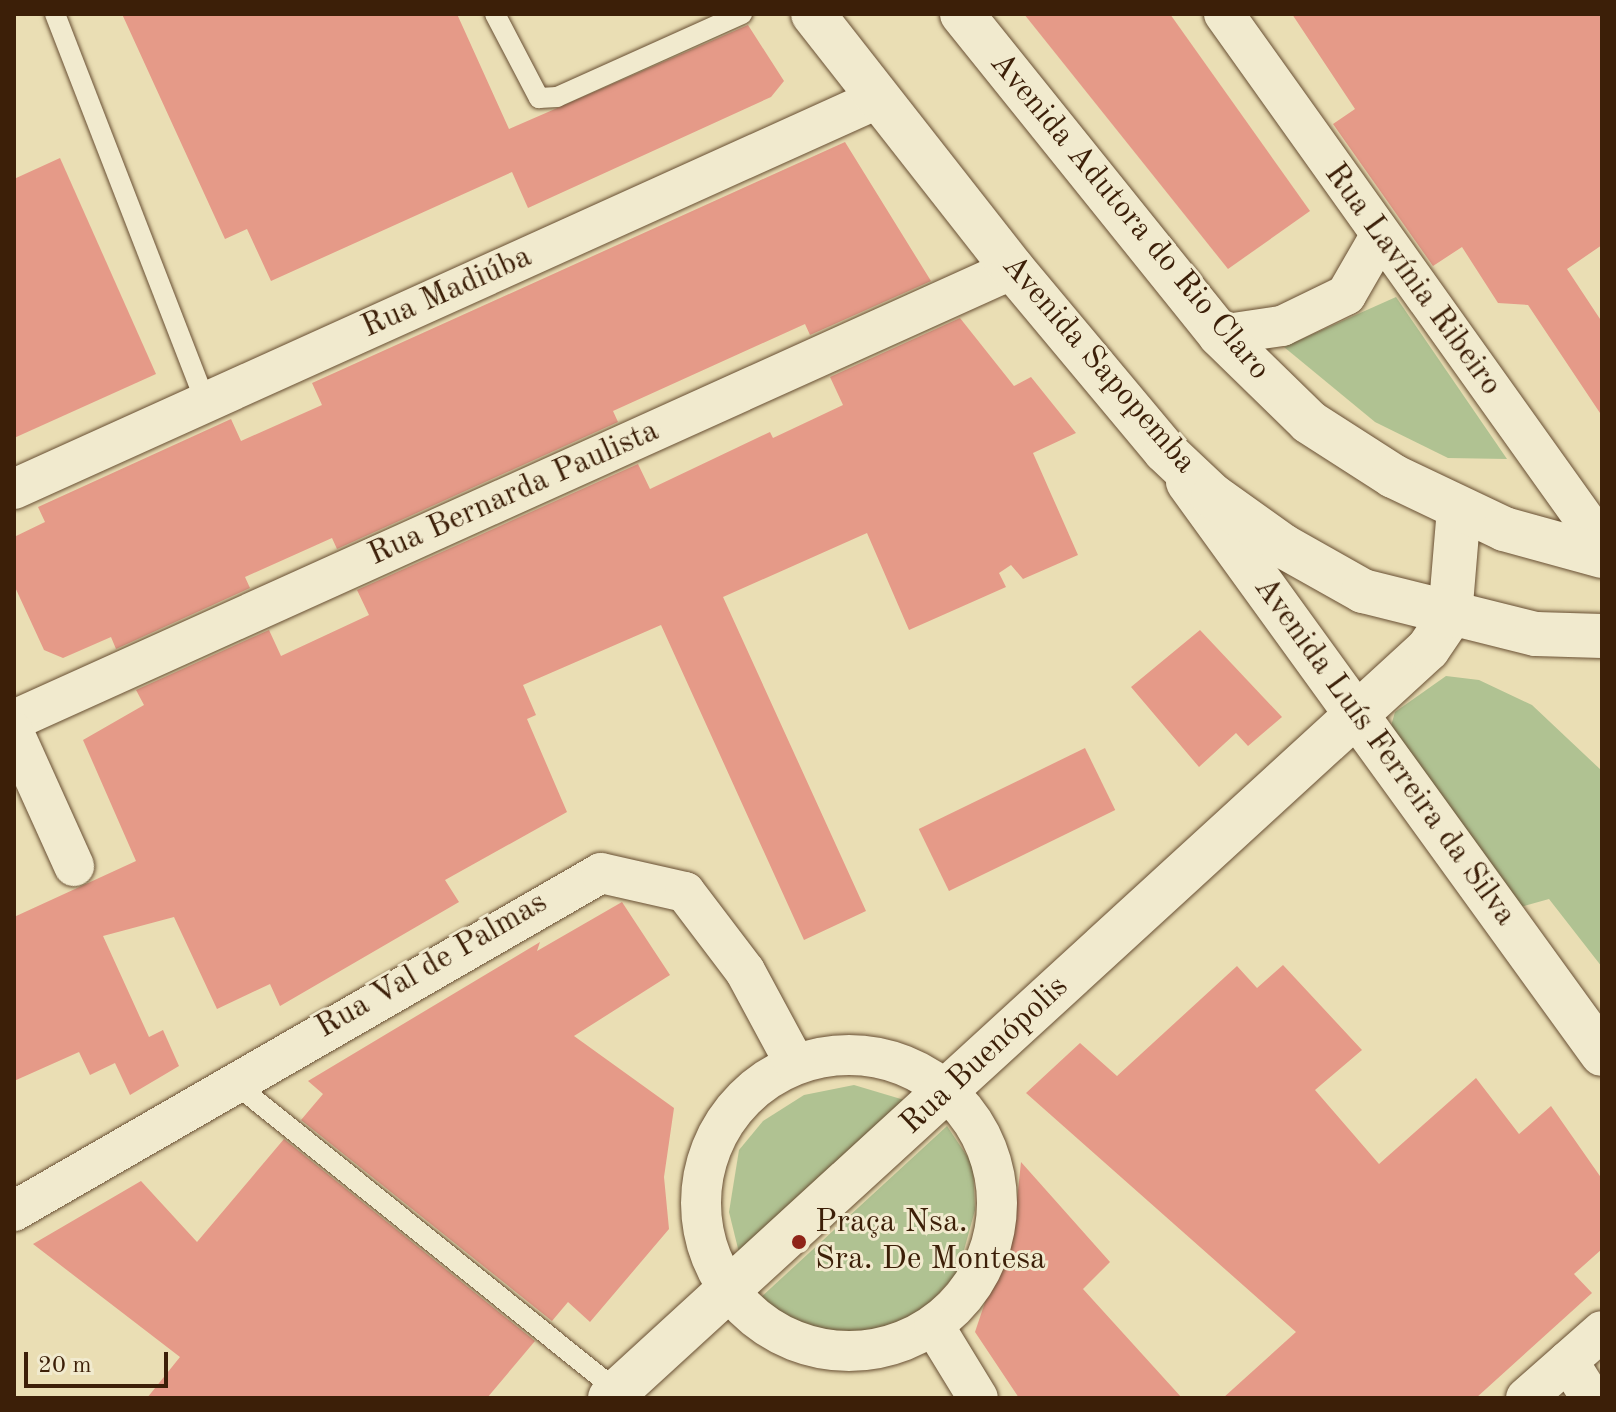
<!DOCTYPE html>
<meta charset="utf-8">
<style>
body{margin:0}
#map{position:relative;width:1616px;height:1412px;overflow:hidden;background:#eadeb4;font-family:"Old Standard TT",serif}
div>[style]{position:absolute}
[style*='--x']{left:calc(var(--x)*1px);top:calc(var(--y)*1px);width:calc(var(--w)*1px);rotate:calc(var(--a)*1deg)}
.green>*{inset:0;background:#b0c292}
.building>*{inset:0;background:#e59a88;transform-origin:0 0}
.roads{filter:drop-shadow(0 0 2px #684f33) drop-shadow(0 0 2px #684f33)}
.service>*{height:20px;margin:-10px;padding:0 10px;transform-origin:10px;border-radius:10px;background:#f1eace}
.minor>*{height:40px;margin:-20px;padding:0 20px;transform-origin:20px;border-radius:20px;background:#f1eace}
.minor>.ring{margin:-20px;padding:0;box-sizing:content-box;background:none;border:40px solid #f1eace;border-radius:50%}
.tertiary>*{height:44px;margin:-22px;padding:0 22px;transform-origin:22px;border-radius:22px;background:#f1eace}
.secondary>*{height:44px;margin:-22px;padding:0 22px;transform-origin:22px;border-radius:22px;background:#f1eace}
.dots>*{width:22px;height:22px;translate:-50% -50%;box-sizing:border-box;border:4px solid #f1eace;border-radius:50%}
span{translate:-50% -50%;white-space:nowrap;text-align:center;line-height:1.15;-webkit-text-stroke:6px #f1eace;paint-order:stroke}
.street-label{font-size:32px;color:#3c1f08}
.poi-label{font-size:32px;color:#3c1f08}
.left{translate:0 -50%;text-align:left}
.frame{position:absolute;inset:0;border:16px solid #3c1f08;pointer-events:none}
.scale{position:absolute;left:24px;top:1352px;width:144px;height:36px;box-sizing:border-box;border:4px solid #3c1f08;border-top:0;padding-left:10px;font-size:24px;line-height:28px;white-space:nowrap;color:#3c1f08;-webkit-text-stroke:6px #f1eace;paint-order:stroke}
</style>
<div id="map">
<div class="green">
<div style="clip-path:polygon(1396px 297px,1507px 459px,1448px 458px,1375px 422px,1284px 347px)"></div>
<div style="clip-path:polygon(1446px 676px,1479px 680px,1532px 705px,1602px 771px,1602px 967px,1549px 899px,1517px 908px,1389px 733px,1395px 712px)"></div>
<div style="clip-path:polygon(854px 1085px,921px 1105px,743px 1269px,729px 1212px,739px 1150px,763px 1121px,804px 1095px)"></div>
<div style="clip-path:polygon(947px 1126px,973px 1165px,975px 1210px,958px 1272px,919px 1315px,862px 1336px,805px 1329px,759px 1299px)"></div>
</div>
<div class="building">
<div style="clip-path:polygon(122px 14px,457px 14px,509px 129px,748px 25px,784px 81px,771px 97px,528px 208px,512px 172px,271px 281px,247px 229px,225px 239px)"></div>
<div style="clip-path:polygon(1024px 14px,1170px 14px,1310px 211px,1228px 269px)"></div>
<div style="clip-path:polygon(1292px 14px,1602px 14px,1602px 245px,1567px 269px,1602px 322px,1602px 416px,1528px 305px,1498px 303px,1462px 247px,1433px 266px,1333px 124px,1355px 109px)"></div>
<div style="clip-path:polygon(845px 142px,931px 281px,810px 335px,805px 324px,613px 411px,618px 422px,337px 549px,332px 538px,245px 577px,250px 588px,116px 649px,111px 637px,63px 658px,44px 650px,14px 585px,14px 537px,45px 522px,38px 507px,231px 419px,241px 441px,322px 405px,312px 383px)"></div>
<div style="clip-path:polygon(60px 158px,156px 374px,14px 438px,14px 179px)"></div>
<div style="clip-path:polygon(960px 318px,1014px 386px,1031px 377px,1076px 433px,1033px 453px,1078px 555px,1023px 579px,1011px 565px,999px 573px,1006px 587px,909px 630px,867px 533px,723px 597px,866px 911px,804px 940px,661px 625px,523px 685px,536px 715px,527px 719px,567px 812px,445px 880px,459px 902px,280px 1006px,270px 984px,217px 1009px,174px 917px,103px 936px,149px 1037px,163px 1030px,179px 1066px,130px 1095px,115px 1063px,90px 1075px,79px 1052px,14px 1081px,14px 917px,136px 861px,83px 740px,144px 705px,136px 690px,269px 630px,281px 656px,369px 615px,357px 590px,638px 464px,650px 489px,770px 432px,773px 438px,843px 405px,830px 377px)"></div>
<div style="clip-path:polygon(1200px 630px,1282px 717px,1248px 746px,1236px 733px,1199px 767px,1131px 687px)"></div>
<div style="left:1085px;top:748px;width:69px;height:185px;rotate:64deg"></div>
<div style="clip-path:polygon(622px 902px,670px 975px,574px 1036px,674px 1108px,664px 1177px,669px 1229px,590px 1322px,568px 1302px,552px 1321px,301px 1120px,323px 1094px,308px 1081px,540px 942px,537px 951px)"></div>
<div style="clip-path:polygon(1283px 965px,1362px 1050px,1315px 1090px,1379px 1164px,1476px 1078px,1519px 1134px,1551px 1106px,1602px 1179px,1602px 1249px,1574px 1274px,1592px 1293px,1476px 1398px,1223px 1398px,1296px 1332px,1026px 1093px,1080px 1043px,1117px 1076px,1237px 966px,1257px 988px)"></div>
<div style="clip-path:polygon(284px 1139px,535px 1341px,487px 1398px,147px 1398px,180px 1357px,33px 1244px,141px 1181px,197px 1242px)"></div>
<div style="clip-path:polygon(1021px 1162px,1110px 1262px,1083px 1289px,1182px 1398px,1019px 1398px,975px 1332px,1016px 1210px)"></div>
</div>
<div class="roads">
<div class="service">
<div style="--x:55;--y:14;--w:415;--a:68.8"></div>
<div style="--x:495;--y:14;--w:95;--a:62.4"></div>
<div style="--x:539;--y:98;--w:18;--a:-3"></div>
<div style="--x:557;--y:97;--w:203;--a:-24.2"></div>
<div style="--x:233;--y:1082;--w:494;--a:38.8"></div>
</div>
<div class="minor">
<div style="--x:1224;--y:14;--w:651;--a:54.5"></div>
<div style="--x:1220;--y:335;--w:63;--a:-8.3"></div>
<div style="--x:1282;--y:326;--w:71;--a:-25.8"></div>
<div style="--x:1346;--y:295;--w:68;--a:-60"></div>
<div style="--x:14;--y:489;--w:949;--a:-24.32"></div>
<div style="--x:14;--y:720;--w:1096;--a:-24.3"></div>
<div style="--x:14;--y:733;--w:146;--a:65.7"></div>
<div class="ring" style="left:701px;top:1055px;width:256px;height:256px"></div>
<div style="--x:14;--y:1211;--w:677;--a:-29.93"></div>
<div style="--x:601;--y:873;--w:86;--a:12.7"></div>
<div style="--x:685;--y:892;--w:99;--a:52.8"></div>
<div style="--x:745;--y:971;--w:106;--a:61.7"></div>
<div style="--x:934;--y:1326;--w:84;--a:58.6"></div>
<div style="--x:1568;--y:1361;--w:44;--a:58.1"></div>
<div style="--x:1526;--y:1398;--w:101;--a:-41.4"></div>
</div>
<div class="tertiary">
<div style="--x:1188;--y:482;--w:706;--a:54.1"></div>
<div style="--x:610;--y:1398;--w:1109;--a:-42.48"></div>
<div style="--x:1428;--y:649;--w:40;--a:-56"></div>
<div style="--x:1450;--y:616;--w:107;--a:-85.2"></div>
</div>
<div class="secondary">
<div style="--x:813;--y:14;--w:324;--a:51.9"></div>
<div style="--x:1013;--y:269;--w:237;--a:50.1"></div>
<div style="--x:1165;--y:451;--w:66;--a:43.2"></div>
<div style="--x:1213;--y:496;--w:86;--a:35.5"></div>
<div style="--x:1283;--y:546;--w:92;--a:29.4"></div>
<div style="--x:1363;--y:591;--w:178;--a:14"></div>
<div style="--x:1536;--y:634;--w:66;--a:1.7"></div>
<div style="--x:962;--y:14;--w:412;--a:51.2"></div>
<div style="--x:1220;--y:335;--w:124;--a:44.3"></div>
<div style="--x:1309;--y:422;--w:100;--a:32.7"></div>
<div style="--x:1393;--y:476;--w:123;--a:25.5"></div>
<div style="--x:1504;--y:529;--w:102;--a:15.4"></div>
</div>
</div>
<div class="dots">
<div style="left:799px;top:1242px;background:#8f2418"></div>
</div>
<div class="street-label">
<span style="left:1129px;top:217px;rotate:50deg">Avenida Adutora do Rio Claro</span>
<span style="left:1412px;top:280px;rotate:54deg">Rua Lavínia Ribeiro</span>
<span style="left:447px;top:293px;rotate:-24deg">Rua Madiúba</span>
<span style="left:1098px;top:365px;rotate:49deg">Avenida Sapopemba</span>
<span style="left:514px;top:494px;rotate:-24deg">Rua Bernarda Paulista</span>
<span style="left:1384px;top:752px;rotate:54deg">Avenida Luís Ferreira da Silva</span>
<span style="left:432px;top:966px;rotate:-30deg">Rua Val de Palmas</span>
<span style="left:985px;top:1056px;rotate:-43deg">Rua Buenópolis</span>
</div>
<div class="poi-label">
<span class="left" style="left:815px;top:1242px">Praça Nsa.<br>Sra. De Montesa</span>
</div>
<div class="frame"></div>
<div class="scale">20 m</div>
</div>
